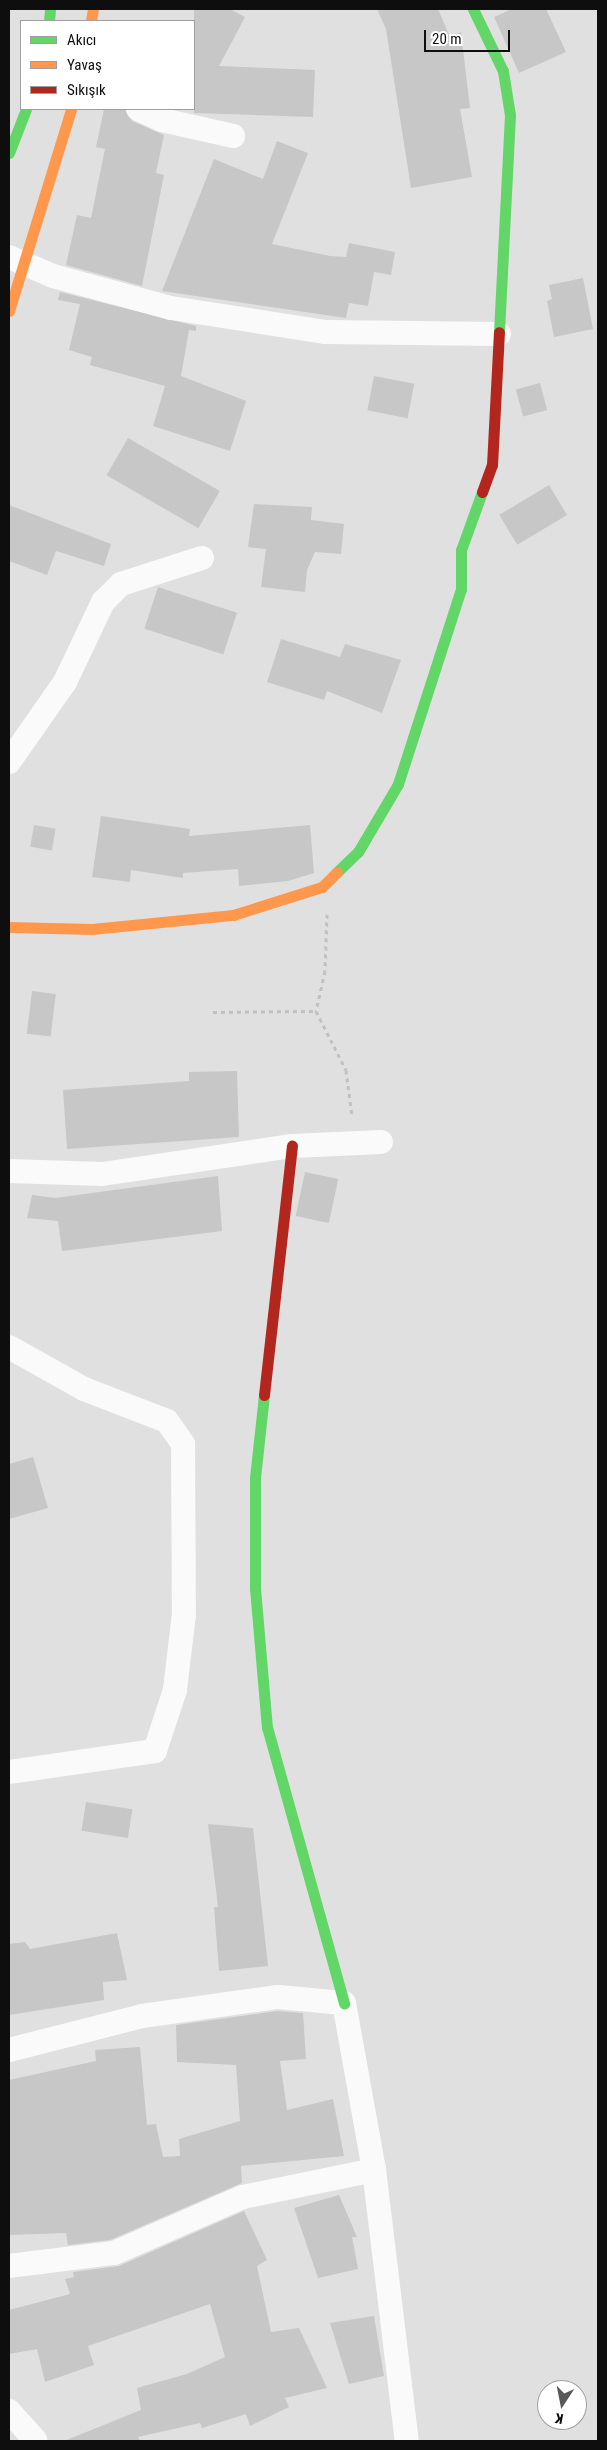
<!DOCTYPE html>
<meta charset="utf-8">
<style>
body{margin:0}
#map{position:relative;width:607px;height:2450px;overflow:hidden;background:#e0e0e1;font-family:"Roboto Condensed",sans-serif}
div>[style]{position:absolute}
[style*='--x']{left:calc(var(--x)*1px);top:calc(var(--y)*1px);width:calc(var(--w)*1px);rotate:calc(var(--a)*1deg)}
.building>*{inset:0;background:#c7c7c8;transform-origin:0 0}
.path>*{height:3px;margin-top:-1.5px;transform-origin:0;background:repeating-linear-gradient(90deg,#c1c1c2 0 4px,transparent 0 8px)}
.street>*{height:24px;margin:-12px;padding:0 12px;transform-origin:12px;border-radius:12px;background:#fafafa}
.fast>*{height:11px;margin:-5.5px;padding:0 5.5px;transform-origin:5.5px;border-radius:5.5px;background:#63d668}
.slow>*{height:11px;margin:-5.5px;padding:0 5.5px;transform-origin:5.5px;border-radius:5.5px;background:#ff974d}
.jam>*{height:11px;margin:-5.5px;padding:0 5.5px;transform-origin:5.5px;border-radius:5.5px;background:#b3261e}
span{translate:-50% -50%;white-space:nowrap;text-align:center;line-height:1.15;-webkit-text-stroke:5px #fff;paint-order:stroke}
.frame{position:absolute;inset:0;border:10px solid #0e0e0f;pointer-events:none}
.legend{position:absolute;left:20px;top:20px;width:175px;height:90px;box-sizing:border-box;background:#fff;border:1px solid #9f9f9f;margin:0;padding:6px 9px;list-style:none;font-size:15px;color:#0e0e0f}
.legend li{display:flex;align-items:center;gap:10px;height:25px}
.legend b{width:25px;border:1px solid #9f9f9f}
.north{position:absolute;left:537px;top:2380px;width:50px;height:50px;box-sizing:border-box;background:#fff;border:1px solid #9f9f9f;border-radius:50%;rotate:191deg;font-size:14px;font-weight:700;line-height:20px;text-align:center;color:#0e0e0f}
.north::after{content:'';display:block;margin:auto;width:18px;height:22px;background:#585858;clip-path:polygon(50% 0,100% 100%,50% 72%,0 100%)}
.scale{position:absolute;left:424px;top:30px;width:86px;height:22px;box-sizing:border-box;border:2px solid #0e0e0f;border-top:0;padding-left:6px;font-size:15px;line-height:18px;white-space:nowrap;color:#0e0e0f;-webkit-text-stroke:4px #fff;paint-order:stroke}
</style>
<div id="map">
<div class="building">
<div style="clip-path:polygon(194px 9px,230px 9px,245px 17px,219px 66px,315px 70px,313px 117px,194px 113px)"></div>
<div style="clip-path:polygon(377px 9px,438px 9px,450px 37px,461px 32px,470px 108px,460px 109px,472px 177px,411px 188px,386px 29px)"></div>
<div style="clip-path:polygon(512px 9px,546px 9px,566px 52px,519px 73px,494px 17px)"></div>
<div style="clip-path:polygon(104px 109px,125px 109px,132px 121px,164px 135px,156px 173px,164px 175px,142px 286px,66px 265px,77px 215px,91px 218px,105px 149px,96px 147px)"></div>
<div style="clip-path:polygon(277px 141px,308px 153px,272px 244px,330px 256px,346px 257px,349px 243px,395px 252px,391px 275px,374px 272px,368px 306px,349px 303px,346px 318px,162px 291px,214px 159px,263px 179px)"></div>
<div style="clip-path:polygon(583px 278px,593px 329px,554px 337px,547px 301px,552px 299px,549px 285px)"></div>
<div style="clip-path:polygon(60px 292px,196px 326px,196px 331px,189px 330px,181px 376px,246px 401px,230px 451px,153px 426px,165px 386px,90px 365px,92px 357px,69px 350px,80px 304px,58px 300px)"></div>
<div style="left:374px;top:376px;width:41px;height:35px;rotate:11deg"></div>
<div style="left:540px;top:383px;width:28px;height:25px;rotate:75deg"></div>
<div style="left:128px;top:438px;width:106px;height:43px;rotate:30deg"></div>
<div style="left:549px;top:485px;width:35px;height:58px;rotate:59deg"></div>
<div style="clip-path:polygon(254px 504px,312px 507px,311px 520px,344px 524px,341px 554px,315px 552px,307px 570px,305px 592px,261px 587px,266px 549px,248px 547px)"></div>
<div style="clip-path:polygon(9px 505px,111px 544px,104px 566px,56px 551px,47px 575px,9px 561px)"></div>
<div style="left:158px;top:587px;width:83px;height:44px;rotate:18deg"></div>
<div style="clip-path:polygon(281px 639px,340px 657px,345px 644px,401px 660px,382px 713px,327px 691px,324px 700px,267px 682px)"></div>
<div style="clip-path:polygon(101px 816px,190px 829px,189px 836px,310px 825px,314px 873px,288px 881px,239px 886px,238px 869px,183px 873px,183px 878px,131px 870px,130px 882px,92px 877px)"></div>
<div style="left:34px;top:825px;width:22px;height:22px;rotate:10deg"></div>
<div style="left:32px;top:991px;width:24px;height:43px;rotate:7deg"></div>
<div style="clip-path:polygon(237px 1071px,239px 1137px,67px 1149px,63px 1090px,189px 1081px,189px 1072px)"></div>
<div style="left:305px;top:1172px;width:34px;height:45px;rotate:12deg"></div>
<div style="clip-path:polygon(218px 1176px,222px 1231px,62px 1251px,58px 1221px,27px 1218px,32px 1195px,55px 1198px)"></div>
<div style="clip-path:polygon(33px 1457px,48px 1508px,9px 1519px,9px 1464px)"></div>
<div style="left:86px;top:1802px;width:47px;height:29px;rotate:9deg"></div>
<div style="clip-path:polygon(208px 1824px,253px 1828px,268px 1966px,219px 1971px,214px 1907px,218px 1907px)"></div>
<div style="clip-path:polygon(117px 1933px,127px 1980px,103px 1982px,104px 2000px,9px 2015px,9px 1944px,25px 1942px,30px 1949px)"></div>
<div style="clip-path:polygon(277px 2011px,303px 2013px,306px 2059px,280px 2061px,287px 2110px,333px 2099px,344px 2156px,241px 2166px,242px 2183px,110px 2240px,68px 2245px,66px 2233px,9px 2235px,9px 2080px,96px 2061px,95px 2050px,140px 2047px,147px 2125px,156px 2124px,163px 2157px,180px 2156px,179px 2139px,240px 2121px,236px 2065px,177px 2062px,176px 2025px)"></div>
<div style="clip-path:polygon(339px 2195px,357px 2237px,352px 2237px,358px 2269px,318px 2278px,294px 2208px)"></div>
<div style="clip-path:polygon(244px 2211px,267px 2260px,257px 2266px,271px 2332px,299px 2328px,327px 2388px,285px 2398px,289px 2407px,250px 2426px,246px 2414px,202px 2428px,200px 2423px,138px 2437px,140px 2441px,64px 2441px,141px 2410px,137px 2388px,187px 2374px,225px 2357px,210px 2304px,88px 2346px,94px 2365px,45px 2382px,37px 2349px,9px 2354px,9px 2310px,70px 2294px,65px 2279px,74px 2277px,73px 2272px,119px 2266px)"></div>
<div style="clip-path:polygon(374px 2316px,384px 2376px,349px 2384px,330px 2323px)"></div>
</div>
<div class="path">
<div style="--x:327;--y:914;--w:57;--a:92"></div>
<div style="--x:325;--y:971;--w:41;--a:102.7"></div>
<div style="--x:316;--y:1011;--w:66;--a:63"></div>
<div style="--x:346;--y:1070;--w:47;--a:82.7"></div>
<div style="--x:213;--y:1012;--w:103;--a:-0.6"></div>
</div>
<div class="street">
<div style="--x:138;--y:109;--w:26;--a:25"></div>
<div style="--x:162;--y:120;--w:73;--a:12.7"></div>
<div style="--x:9;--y:257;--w:48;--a:23.4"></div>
<div style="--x:53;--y:276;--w:122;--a:15.2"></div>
<div style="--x:171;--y:308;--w:157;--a:8.8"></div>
<div style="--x:326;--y:332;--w:173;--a:0.7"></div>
<div style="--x:9;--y:762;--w:98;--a:-55"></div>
<div style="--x:65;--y:682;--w:89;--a:-64.6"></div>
<div style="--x:103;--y:602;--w:25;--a:-45"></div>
<div style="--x:121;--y:584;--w:85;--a:-17.8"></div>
<div style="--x:9;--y:1171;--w:93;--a:1.8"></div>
<div style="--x:102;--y:1174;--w:192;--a:-8.4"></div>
<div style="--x:292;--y:1146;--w:89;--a:-2.6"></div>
<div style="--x:9;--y:1347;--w:86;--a:29.2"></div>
<div style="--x:84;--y:1389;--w:89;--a:21.1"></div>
<div style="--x:167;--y:1421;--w:28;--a:55"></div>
<div style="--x:183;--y:1444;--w:170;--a:89.7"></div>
<div style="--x:184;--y:1614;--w:77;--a:96.8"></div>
<div style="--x:175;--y:1690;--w:64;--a:108.2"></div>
<div style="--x:155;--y:1751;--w:148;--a:171.8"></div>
<div style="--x:9;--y:2050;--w:137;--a:-14.3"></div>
<div style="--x:142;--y:2016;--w:137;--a:-8"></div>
<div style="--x:278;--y:1997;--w:66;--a:5.2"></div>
<div style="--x:344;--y:2003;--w:170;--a:79.8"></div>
<div style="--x:374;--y:2170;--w:273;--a:83.1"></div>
<div style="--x:9;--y:2266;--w:106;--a:-7.1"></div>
<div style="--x:114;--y:2253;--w:141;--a:-23.5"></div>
<div style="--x:243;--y:2197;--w:134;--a:-11.6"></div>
<div style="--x:9;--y:2411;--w:40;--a:48"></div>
</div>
<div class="fast">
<div style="--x:473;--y:9;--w:69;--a:64.2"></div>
<div style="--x:503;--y:71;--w:45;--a:81"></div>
<div style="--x:510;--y:115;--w:217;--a:92.9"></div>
<div style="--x:49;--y:21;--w:12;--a:-85"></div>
<div style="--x:9;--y:153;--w:47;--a:-68.9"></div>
<div style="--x:337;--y:872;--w:29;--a:-44"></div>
<div style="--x:358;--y:852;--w:79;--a:-59.5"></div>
<div style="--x:398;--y:784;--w:205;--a:-72.1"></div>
<div style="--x:461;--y:589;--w:39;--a:-90"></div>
<div style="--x:461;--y:550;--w:62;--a:-70.1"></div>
<div style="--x:264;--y:1395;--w:83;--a:96.2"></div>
<div style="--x:255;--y:1478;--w:110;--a:90"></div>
<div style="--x:255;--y:1588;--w:140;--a:85.1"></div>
<div style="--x:267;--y:1727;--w:287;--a:74.4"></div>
</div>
<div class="slow">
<div style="--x:91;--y:21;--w:12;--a:-81"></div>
<div style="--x:9;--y:311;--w:211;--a:-72.9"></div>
<div style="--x:9;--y:927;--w:83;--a:1.4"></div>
<div style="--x:92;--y:929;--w:142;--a:-5.7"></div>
<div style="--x:233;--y:915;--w:93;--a:-17.5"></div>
<div style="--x:322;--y:887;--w:21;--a:-45"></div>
</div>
<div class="jam">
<div style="--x:482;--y:492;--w:29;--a:-70"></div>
<div style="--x:492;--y:465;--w:133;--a:-87"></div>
<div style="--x:264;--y:1395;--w:251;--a:-83.6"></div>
</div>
<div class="frame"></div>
<ul class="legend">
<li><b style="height:6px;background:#63d668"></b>Akıcı</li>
<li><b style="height:6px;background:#ff974d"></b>Yavaş</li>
<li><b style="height:6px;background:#b3261e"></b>Sıkışık</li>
</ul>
<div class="north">K</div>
<div class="scale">20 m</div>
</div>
